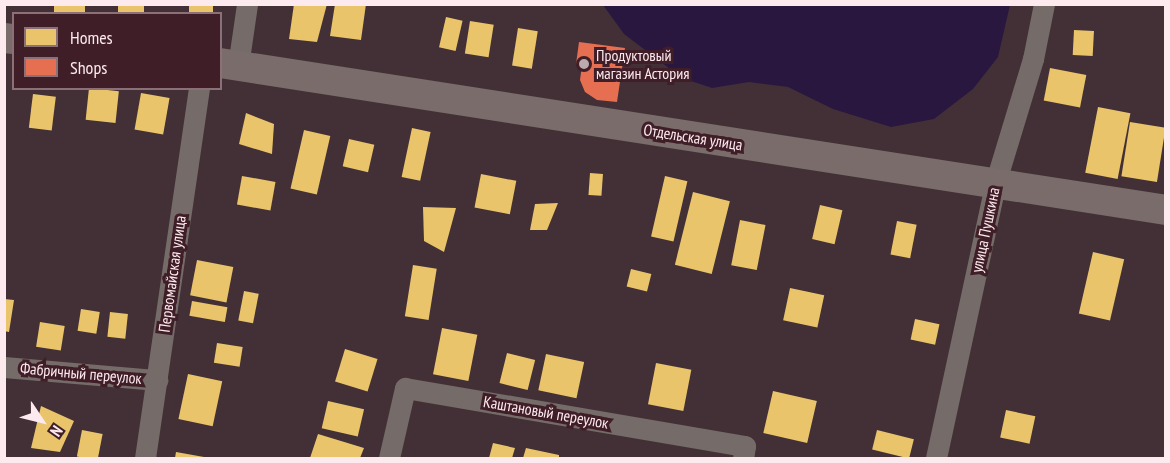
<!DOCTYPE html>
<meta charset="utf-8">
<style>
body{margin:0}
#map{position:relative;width:1170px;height:463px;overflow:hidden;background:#423036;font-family:"PT Sans Narrow",sans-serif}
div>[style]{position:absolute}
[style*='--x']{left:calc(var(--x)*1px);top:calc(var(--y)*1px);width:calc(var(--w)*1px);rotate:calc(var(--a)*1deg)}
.water>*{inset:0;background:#2a173f}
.homes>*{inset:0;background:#e9c46a;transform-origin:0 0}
.shops>*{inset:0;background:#e76f51}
.street>*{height:21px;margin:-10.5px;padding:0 10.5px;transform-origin:10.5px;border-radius:10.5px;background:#756b68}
.secondary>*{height:30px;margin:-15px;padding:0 15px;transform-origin:15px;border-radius:15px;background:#796c6a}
.dots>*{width:16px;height:16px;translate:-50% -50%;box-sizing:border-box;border:3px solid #3f1e28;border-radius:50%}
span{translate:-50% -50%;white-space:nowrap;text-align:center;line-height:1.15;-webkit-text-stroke:6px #3f1e28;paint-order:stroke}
.poi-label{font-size:16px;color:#fdeaef}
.left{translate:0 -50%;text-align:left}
.street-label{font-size:16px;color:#fdeaef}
.frame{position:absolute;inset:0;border:6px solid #fdeaef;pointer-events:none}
.legend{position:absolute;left:12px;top:12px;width:210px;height:78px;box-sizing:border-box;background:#3f1e28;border:2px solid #8b7078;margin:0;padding:8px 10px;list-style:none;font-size:18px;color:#fdeaef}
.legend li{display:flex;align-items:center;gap:12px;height:30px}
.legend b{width:30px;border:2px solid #8b7078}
.north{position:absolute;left:12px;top:391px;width:60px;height:60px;-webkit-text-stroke:4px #3f1e28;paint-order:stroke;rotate:125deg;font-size:16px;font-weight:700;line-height:24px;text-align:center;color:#fdeaef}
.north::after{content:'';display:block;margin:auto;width:21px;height:27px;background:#fdeaef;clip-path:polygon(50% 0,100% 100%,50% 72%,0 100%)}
</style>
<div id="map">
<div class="water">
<div style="clip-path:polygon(603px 5px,1010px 5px,998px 57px,973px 89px,934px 119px,891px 127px,833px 109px,788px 87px,749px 82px,712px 88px,682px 78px,624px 34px)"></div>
</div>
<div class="homes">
<div style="left:54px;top:4px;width:31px;height:10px"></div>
<div style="left:118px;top:4px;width:26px;height:10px"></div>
<div style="left:189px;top:4px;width:24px;height:10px"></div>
<div style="clip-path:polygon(294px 4px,327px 4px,317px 42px,289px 39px)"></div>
<div style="clip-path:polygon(335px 4px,366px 4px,361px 40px,330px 36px)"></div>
<div style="left:446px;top:17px;width:17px;height:31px;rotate:13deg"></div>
<div style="left:470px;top:21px;width:24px;height:33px;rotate:9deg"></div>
<div style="left:518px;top:28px;width:20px;height:38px;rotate:9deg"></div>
<div style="left:1074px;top:30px;width:20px;height:25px;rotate:3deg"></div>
<div style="left:1050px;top:68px;width:37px;height:33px;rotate:11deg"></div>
<div style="left:89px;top:88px;width:30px;height:32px;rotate:6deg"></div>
<div style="left:141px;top:93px;width:29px;height:37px;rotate:10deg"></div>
<div style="left:33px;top:94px;width:23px;height:34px;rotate:7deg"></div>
<div style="left:1098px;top:107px;width:33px;height:67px;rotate:11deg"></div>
<div style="clip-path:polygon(246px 113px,274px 124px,272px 154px,239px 144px)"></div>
<div style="left:1130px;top:122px;width:36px;height:55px;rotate:9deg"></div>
<div style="left:412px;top:128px;width:19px;height:50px;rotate:12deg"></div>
<div style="left:304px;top:130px;width:27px;height:60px;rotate:13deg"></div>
<div style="left:349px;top:139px;width:26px;height:28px;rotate:13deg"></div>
<div style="left:590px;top:173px;width:13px;height:22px;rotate:4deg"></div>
<div style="left:481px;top:174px;width:36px;height:34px;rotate:11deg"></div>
<div style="left:242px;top:176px;width:34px;height:29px;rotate:10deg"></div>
<div style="left:665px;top:176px;width:23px;height:62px;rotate:13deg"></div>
<div style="left:693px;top:192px;width:38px;height:75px;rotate:14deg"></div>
<div style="clip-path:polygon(558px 203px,547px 230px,530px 230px,535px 204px)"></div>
<div style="left:820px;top:205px;width:23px;height:35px;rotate:13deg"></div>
<div style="clip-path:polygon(423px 207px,456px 208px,444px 252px,424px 241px)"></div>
<div style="left:740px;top:220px;width:26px;height:46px;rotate:11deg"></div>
<div style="left:897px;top:221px;width:20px;height:34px;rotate:11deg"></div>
<div style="left:1093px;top:252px;width:32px;height:63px;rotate:13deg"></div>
<div style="left:197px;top:260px;width:37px;height:36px;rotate:11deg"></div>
<div style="left:413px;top:265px;width:24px;height:52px;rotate:9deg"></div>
<div style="left:631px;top:269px;width:21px;height:18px;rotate:14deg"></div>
<div style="left:790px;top:288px;width:35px;height:33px;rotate:12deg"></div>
<div style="left:244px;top:291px;width:15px;height:30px;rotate:11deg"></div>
<div style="clip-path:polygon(4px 299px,14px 300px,9px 332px,4px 331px)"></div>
<div style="left:192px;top:301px;width:36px;height:15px;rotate:10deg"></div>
<div style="left:81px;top:309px;width:19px;height:22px;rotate:9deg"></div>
<div style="left:110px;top:312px;width:18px;height:25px;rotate:6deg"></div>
<div style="left:915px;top:319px;width:25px;height:21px;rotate:12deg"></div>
<div style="left:40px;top:322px;width:25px;height:25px;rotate:9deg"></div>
<div style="left:442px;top:328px;width:36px;height:47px;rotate:11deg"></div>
<div style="left:217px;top:343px;width:26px;height:20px;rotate:9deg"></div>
<div style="left:345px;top:349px;width:34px;height:34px;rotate:17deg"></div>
<div style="left:507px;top:353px;width:29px;height:31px;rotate:14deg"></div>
<div style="left:546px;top:354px;width:39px;height:37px;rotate:12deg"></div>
<div style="left:656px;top:363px;width:36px;height:42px;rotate:11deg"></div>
<div style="left:188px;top:374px;width:35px;height:46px;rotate:12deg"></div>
<div style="left:773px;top:391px;width:45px;height:43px;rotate:13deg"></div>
<div style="left:328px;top:401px;width:37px;height:28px;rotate:13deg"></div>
<div style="clip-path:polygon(41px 406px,74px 421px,60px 452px,31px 448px)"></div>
<div style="left:1006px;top:410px;width:30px;height:28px;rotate:12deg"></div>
<div style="left:82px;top:430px;width:21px;height:27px;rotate:11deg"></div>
<div style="left:877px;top:430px;width:38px;height:20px;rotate:14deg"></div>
<div style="clip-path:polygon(318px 434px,364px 448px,360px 458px,310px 458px)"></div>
<div style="clip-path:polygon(493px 443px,515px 448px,512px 458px,489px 458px)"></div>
<div style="clip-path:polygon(526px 448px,559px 455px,559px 458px,523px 458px)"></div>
<div style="clip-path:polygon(176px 452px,204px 457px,204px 458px,175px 458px)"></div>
</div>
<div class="shops">
<div style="clip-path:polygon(579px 42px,625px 48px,617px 102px,597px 100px,585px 92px,580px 80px,582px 65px,576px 64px)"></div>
</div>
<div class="street">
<div style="--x:238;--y:66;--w:63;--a:-81.7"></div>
<div style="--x:4;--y:367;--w:154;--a:4.9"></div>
<div style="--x:145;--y:458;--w:374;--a:-81.7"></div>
<div style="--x:389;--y:458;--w:72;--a:-77.1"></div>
<div style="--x:405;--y:388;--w:345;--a:9.7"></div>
<div style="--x:745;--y:446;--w:12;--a:99"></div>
<div style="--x:936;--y:458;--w:280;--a:-77.8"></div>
<div style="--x:995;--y:184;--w:131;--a:-73.1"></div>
<div style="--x:1033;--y:59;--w:56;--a:-78.7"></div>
</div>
<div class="secondary">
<div style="--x:4;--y:38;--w:10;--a:6"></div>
<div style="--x:220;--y:63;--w:957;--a:8.83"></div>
</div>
<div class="dots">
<div style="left:584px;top:64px;background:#bca9ae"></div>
</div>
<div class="poi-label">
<span class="left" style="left:596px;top:64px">Продуктовый<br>магазин Астория</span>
</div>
<div class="street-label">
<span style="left:693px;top:137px;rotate:9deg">Отдельская улица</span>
<span style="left:985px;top:230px;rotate:-78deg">улица Пушкина</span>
<span style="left:172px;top:274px;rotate:-82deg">Первомайская улица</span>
<span style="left:81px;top:373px;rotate:5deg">Фабричный переулок</span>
<span style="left:546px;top:412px;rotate:10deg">Каштановый переулок</span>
</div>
<div class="frame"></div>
<ul class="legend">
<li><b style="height:16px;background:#e9c46a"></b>Homes</li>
<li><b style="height:16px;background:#e76f51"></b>Shops</li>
</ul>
<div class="north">N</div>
</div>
